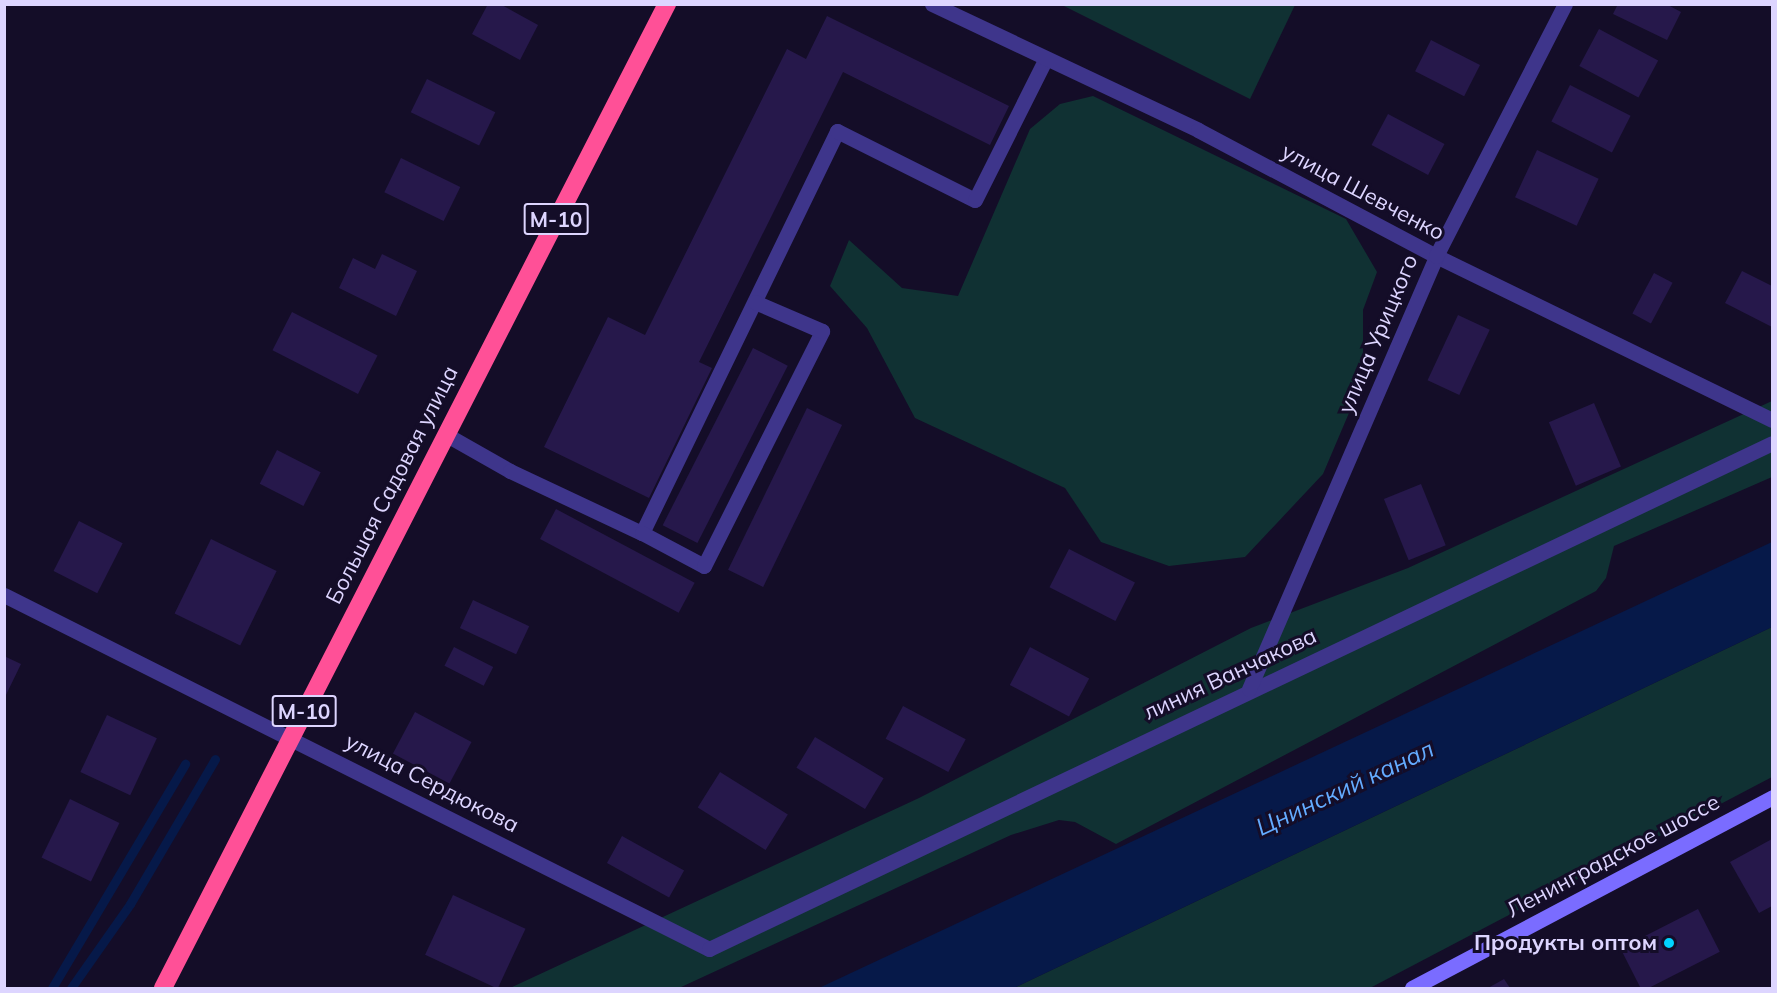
<!DOCTYPE html>
<meta charset="utf-8">
<style>
body{margin:0}
#map{position:relative;width:1777px;height:993px;overflow:hidden;background:#140d28;font-family:Mulish,sans-serif}
div>[style]{position:absolute}
[style*='--x']{left:calc(var(--x)*1px);top:calc(var(--y)*1px);width:calc(var(--w)*1px);rotate:calc(var(--a)*1deg)}
.green>*{inset:0;background:#103133}
.water>*{inset:0;background:#061949}
.stream>*{height:9px;margin:-4.5px;padding:0 4.5px;transform-origin:4.5px;border-radius:4.5px;background:#061949}
.building>*{inset:0;background:#26184b;transform-origin:0 0}
.lane>*{height:15px;margin:-7.5px;padding:0 7.5px;transform-origin:7.5px;border-radius:7.5px;background:#3e358b}
.street>*{height:15px;margin:-7.5px;padding:0 7.5px;transform-origin:7.5px;border-radius:7.5px;background:#3e358b}
.secondary>*{height:15px;margin:-7.5px;padding:0 7.5px;transform-origin:7.5px;border-radius:7.5px;background:#7a6cff}
.highway>*{height:18px;margin:-9px;padding:0 9px;transform-origin:9px;border-radius:9px;background:#ff5097}
.dots>*{width:16px;height:16px;translate:-50% -50%;box-sizing:border-box;border:3px solid #140d28;border-radius:50%}
span{translate:-50% -50%;white-space:nowrap;text-align:center;line-height:1.15;-webkit-text-stroke:6px #140d28;paint-order:stroke}
.shield-label span{padding:2px 4px;background:#140d28;border:2px solid;border-radius:4px;-webkit-text-stroke-width:0}
.shield-label{font-size:21px;color:#ddd5ff;font-weight:700}
.street-label{font-size:22px;color:#ddd5ff}
.poi-label{font-size:22px;color:#ddd5ff;font-weight:700}
.right{translate:-100% -50%;text-align:right}
.water-label{font-size:24px;color:#63abff;font-style:italic}
.frame{position:absolute;inset:0;border:6px solid #ddd5ff;pointer-events:none}
</style>
<div id="map">
<div class="green">
<div style="clip-path:polygon(1062px 5px,1295px 5px,1250px 99px)"></div>
<div style="clip-path:polygon(1093px 96px,1346px 219px,1377px 272px,1363px 310px,1363px 380px,1323px 474px,1245px 557px,1169px 566px,1101px 542px,1065px 488px,915px 418px,867px 328px,830px 286px,849px 240px,902px 288px,958px 296px,1030px 129px,1060px 104px)"></div>
<div style="clip-path:polygon(1772px 401px,1772px 477px,1614px 546px,1606px 578px,1596px 591px,1116px 844px,1075px 822px,1059px 820px,1011px 835px,679px 988px,510px 988px,919px 798px,1251px 628px,1408px 568px)"></div>
<div style="clip-path:polygon(1772px 627px,1772px 777px,1370px 988px,1014px 988px)"></div>
</div>
<div class="water">
<div style="clip-path:polygon(1772px 542px,1772px 627px,1014px 988px,819px 988px)"></div>
</div>
<div class="stream">
<div style="--x:52;--y:988;--w:261;--a:-59.3"></div>
<div style="--x:71;--y:988;--w:103;--a:-54.9"></div>
<div style="--x:130;--y:904;--w:168;--a:-59.6"></div>
</div>
<div class="building">
<div style="clip-path:polygon(488px 4px,500px 4px,538px 25px,520px 60px,472px 34px)"></div>
<div style="clip-path:polygon(1618px 4px,1666px 4px,1681px 12px,1667px 40px,1613px 14px)"></div>
<div style="clip-path:polygon(827px 16px,1009px 106px,990px 145px,843px 72px,699px 362px,712px 368px,649px 498px,544px 447px,608px 317px,645px 335px,787px 49px,806px 59px)"></div>
<div style="left:1599px;top:29px;width:67px;height:42px;rotate:28deg"></div>
<div style="left:1431px;top:40px;width:55px;height:35px;rotate:27deg"></div>
<div style="left:427px;top:79px;width:76px;height:37px;rotate:26deg"></div>
<div style="left:1570px;top:85px;width:68px;height:41px;rotate:27deg"></div>
<div style="left:1388px;top:114px;width:64px;height:35px;rotate:28deg"></div>
<div style="left:1537px;top:150px;width:68px;height:52px;rotate:25deg"></div>
<div style="left:401px;top:158px;width:66px;height:38px;rotate:26deg"></div>
<div style="clip-path:polygon(382px 254px,417px 271px,396px 316px,339px 288px,353px 258px,375px 269px)"></div>
<div style="clip-path:polygon(1742px 271px,1772px 286px,1772px 327px,1725px 303px)"></div>
<div style="left:1654px;top:273px;width:21px;height:46px;rotate:28deg"></div>
<div style="left:292px;top:312px;width:96px;height:43px;rotate:27deg"></div>
<div style="left:1458px;top:315px;width:35px;height:72px;rotate:25deg"></div>
<div style="left:753px;top:348px;width:39px;height:199px;rotate:27deg"></div>
<div style="left:1594px;top:403px;width:69px;height:49px;rotate:67deg"></div>
<div style="left:807px;top:408px;width:39px;height:180px;rotate:26deg"></div>
<div style="left:277px;top:450px;width:49px;height:38px;rotate:27deg"></div>
<div style="left:1421px;top:484px;width:66px;height:40px;rotate:68deg"></div>
<div style="left:556px;top:509px;width:157px;height:34px;rotate:28deg"></div>
<div style="left:79px;top:521px;width:49px;height:56px;rotate:27deg"></div>
<div style="left:211px;top:539px;width:73px;height:83px;rotate:26deg"></div>
<div style="left:1069px;top:549px;width:74px;height:43px;rotate:27deg"></div>
<div style="left:473px;top:600px;width:62px;height:31px;rotate:25deg"></div>
<div style="left:454px;top:647px;width:44px;height:21px;rotate:27deg"></div>
<div style="left:1030px;top:647px;width:67px;height:43px;rotate:28deg"></div>
<div style="clip-path:polygon(4px 656px,21px 664px,4px 699px)"></div>
<div style="left:903px;top:706px;width:71px;height:37px;rotate:28deg"></div>
<div style="left:415px;top:712px;width:64px;height:47px;rotate:28deg"></div>
<div style="left:107px;top:715px;width:55px;height:63px;rotate:25deg"></div>
<div style="left:815px;top:737px;width:80px;height:36px;rotate:31deg"></div>
<div style="left:720px;top:772px;width:80px;height:42px;rotate:32deg"></div>
<div style="left:70px;top:799px;width:55px;height:65px;rotate:26deg"></div>
<div style="left:622px;top:836px;width:71px;height:31px;rotate:29deg"></div>
<div style="clip-path:polygon(1772px 839px,1772px 906px,1759px 913px,1730px 862px)"></div>
<div style="left:453px;top:895px;width:80px;height:66px;rotate:25deg"></div>
<div style="left:1698px;top:909px;width:48px;height:87px;rotate:63deg"></div>
<div style="clip-path:polygon(1504px 979px,1510px 988px,1488px 988px)"></div>
</div>
<div class="lane">
<div style="--x:445;--y:434;--w:75;--a:29.6"></div>
<div style="--x:510;--y:471;--w:146;--a:25.2"></div>
<div style="--x:642;--y:533;--w:447;--a:-64.1"></div>
<div style="--x:837;--y:131;--w:154;--a:26.6"></div>
<div style="--x:975;--y:200;--w:157;--a:-63.4"></div>
<div style="--x:642;--y:533;--w:70;--a:28"></div>
<div style="--x:704;--y:566;--w:263;--a:-63.3"></div>
<div style="--x:822;--y:331;--w:73;--a:-156.6"></div>
</div>
<div class="street">
<div style="--x:932;--y:4;--w:294;--a:25.3"></div>
<div style="--x:1198;--y:130;--w:269;--a:27.9"></div>
<div style="--x:1436;--y:256;--w:374;--a:26"></div>
<div style="--x:4;--y:595;--w:789;--a:26.66"></div>
<div style="--x:709;--y:949;--w:1177;--a:-25.45"></div>
<div style="--x:1249;--y:689;--w:472;--a:-66.6"></div>
<div style="--x:1436;--y:256;--w:283;--a:-62.9"></div>
</div>
<div class="secondary">
<div style="--x:1412;--y:988;--w:408;--a:-27.9"></div>
</div>
<div class="highway">
<div style="--x:163;--y:988;--w:1106;--a:-62.88"></div>
</div>
<div class="dots">
<div style="left:1669px;top:943px;background:#01d3ff"></div>
</div>
<div class="shield-label">
<span style="left:556px;top:219px">М-10</span>
<span style="left:304px;top:711px">М-10</span>
</div>
<div class="street-label">
<span style="left:1363px;top:192px;rotate:28deg">улица Шевченко</span>
<span style="left:1378px;top:334px;rotate:-67deg">улица Урицкого</span>
<span style="left:392px;top:485px;rotate:-63deg">Большая Садовая улица</span>
<span style="left:1230px;top:674px;rotate:-25deg">линия Ванчакова</span>
<span style="left:432px;top:783px;rotate:27deg">улица Сердюкова</span>
<span style="left:1613px;top:856px;rotate:-28deg">Ленинградское шоссе</span>
</div>
<div class="poi-label">
<span class="right" style="left:1657px;top:943px">Продукты оптом</span>
</div>
<div class="water-label">
<span style="left:1345px;top:788px;rotate:-25deg">Цнинский канал</span>
</div>
<div class="frame"></div>
</div>
